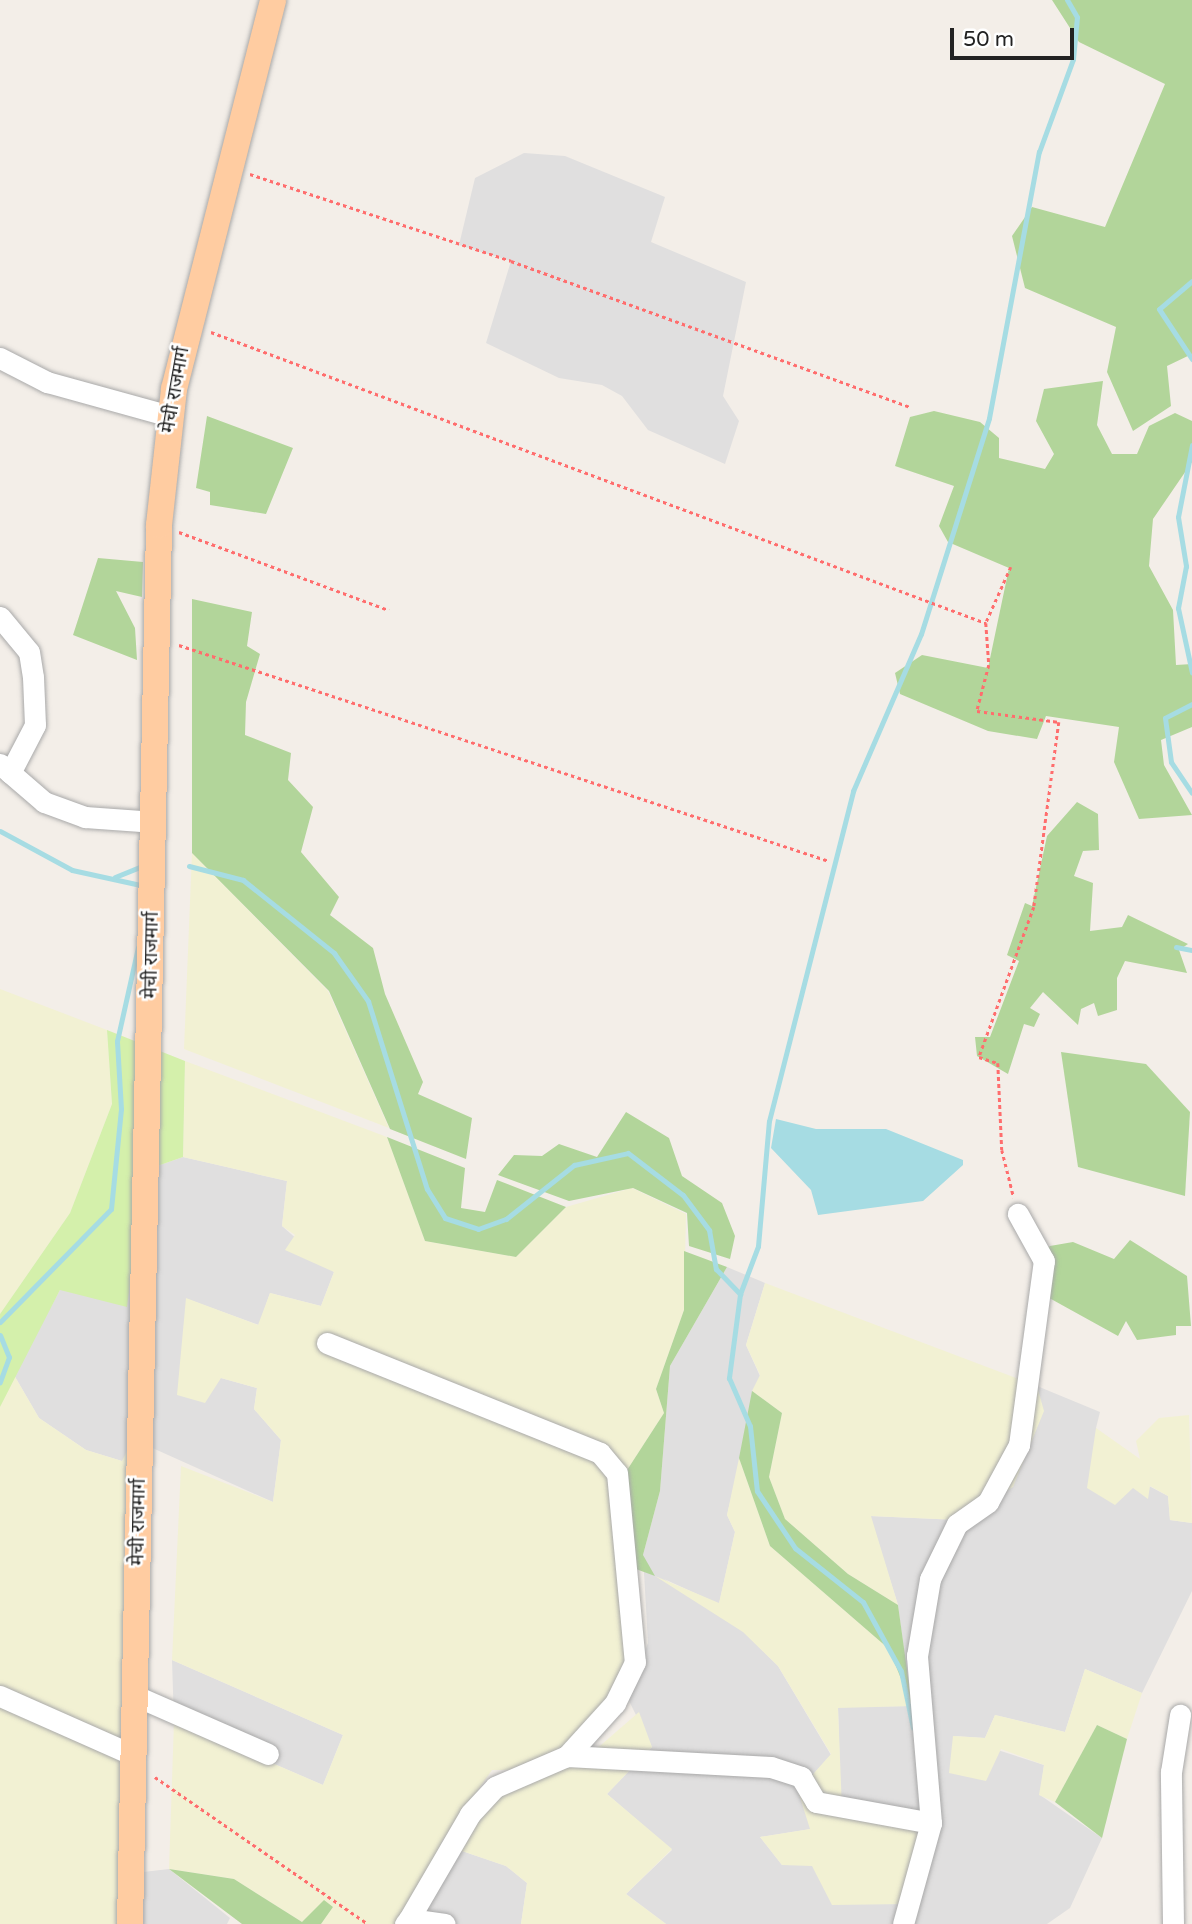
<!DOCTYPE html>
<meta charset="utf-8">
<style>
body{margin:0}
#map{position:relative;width:1192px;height:1924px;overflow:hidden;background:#f3eee8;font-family:"Varela Round","Noto Sans Devanagari",sans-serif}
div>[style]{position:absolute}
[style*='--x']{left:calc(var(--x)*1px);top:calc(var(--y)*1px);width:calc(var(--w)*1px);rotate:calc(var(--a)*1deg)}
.residential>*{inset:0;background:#e0dfdf}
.farmland>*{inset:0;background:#f2f1d3}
.grass>*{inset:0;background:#d4f0ab}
.forest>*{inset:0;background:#b2d59a}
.water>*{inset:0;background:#a6dce3}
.stream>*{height:5px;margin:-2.5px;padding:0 2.5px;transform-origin:2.5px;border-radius:2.5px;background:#a6dce3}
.path>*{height:2.5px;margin-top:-1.25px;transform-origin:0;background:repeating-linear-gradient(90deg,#ff6d6d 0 3.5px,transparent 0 7px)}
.roads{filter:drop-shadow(0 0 2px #a9a9a9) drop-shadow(0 0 2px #a9a9a9)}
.minor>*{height:21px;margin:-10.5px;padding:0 10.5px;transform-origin:10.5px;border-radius:10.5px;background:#fff}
.major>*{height:26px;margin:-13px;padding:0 13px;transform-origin:13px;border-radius:13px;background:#ffcca1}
span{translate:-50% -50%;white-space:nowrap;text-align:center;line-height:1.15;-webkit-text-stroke:5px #fff;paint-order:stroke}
.street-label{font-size:19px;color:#222}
.scale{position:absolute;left:950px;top:28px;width:124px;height:32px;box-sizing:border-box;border:4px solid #222;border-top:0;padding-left:9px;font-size:21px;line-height:24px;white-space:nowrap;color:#222;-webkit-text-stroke:5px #fff;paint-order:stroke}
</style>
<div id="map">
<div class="residential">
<div style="clip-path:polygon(524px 153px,565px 156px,665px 197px,651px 242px,746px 282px,723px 396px,739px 421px,725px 464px,648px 430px,622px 396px,602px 385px,559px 378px,486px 343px,511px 261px,459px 245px,475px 178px)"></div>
<div style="clip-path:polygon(183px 1157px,287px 1181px,282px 1226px,334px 1272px,321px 1306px,270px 1293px,259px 1325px,187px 1299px,221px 1378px,257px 1388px,254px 1409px,281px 1440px,273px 1502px,148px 1446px,122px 1461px,86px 1450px,39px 1418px,14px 1375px,60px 1290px,146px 1170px)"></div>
<div style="clip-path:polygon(727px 1267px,765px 1283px,746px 1345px,760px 1376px,727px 1515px,735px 1532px,719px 1604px,664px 1579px,743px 1631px,778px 1666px,831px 1755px,798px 1791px,811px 1829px,760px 1837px,782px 1865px,841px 1809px,838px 1707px,911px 1706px,898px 1605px,870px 1516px,959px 1520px,1037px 1386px,1100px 1412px,1096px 1428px,1133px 1488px,1149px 1486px,1168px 1496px,1170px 1520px,1192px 1523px,1192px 1591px,1142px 1693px,1085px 1669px,1065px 1732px,995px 1715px,985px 1738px,954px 1736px,1044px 1765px,1040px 1795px,1102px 1838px,1070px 1908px,1047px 1924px,666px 1924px,626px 1894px,672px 1850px,607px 1794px,652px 1747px,627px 1697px,648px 1643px,643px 1555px,660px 1491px,670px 1366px)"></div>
<div style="clip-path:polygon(172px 1660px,343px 1735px,323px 1785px,174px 1721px)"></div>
<div style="clip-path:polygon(459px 1850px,506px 1866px,527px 1883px,521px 1924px,401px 1924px)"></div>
<div style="clip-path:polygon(169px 1869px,230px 1918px,227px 1924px,134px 1924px,135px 1873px)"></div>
</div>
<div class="farmland">
<div style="clip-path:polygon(192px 853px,328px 991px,389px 1128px,184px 1049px)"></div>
<div style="clip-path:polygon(0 989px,107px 1030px,112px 1104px,70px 1213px,0 1314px)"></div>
<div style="clip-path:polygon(185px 1061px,387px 1137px,425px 1241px,516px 1257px,566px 1207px,632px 1188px,686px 1214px,684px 1310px,656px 1389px,664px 1413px,609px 1498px,637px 1580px,644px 1640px,630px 1686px,604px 1720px,528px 1770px,492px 1770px,443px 1840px,401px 1924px,321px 1924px,333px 1907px,302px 1922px,234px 1879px,169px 1869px,174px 1721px,323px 1785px,343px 1735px,172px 1660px,181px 1466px,273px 1502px,281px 1440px,254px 1409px,257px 1388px,221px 1378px,205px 1403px,177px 1395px,186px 1298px,258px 1325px,270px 1293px,321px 1306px,334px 1272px,285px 1250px,295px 1235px,282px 1226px,287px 1181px,183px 1157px)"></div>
<div style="clip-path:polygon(765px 1283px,1037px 1386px,1044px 1411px,1013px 1487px,959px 1520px,871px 1516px,898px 1605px,848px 1574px,785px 1519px,769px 1477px,782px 1413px,752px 1391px,760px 1375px,746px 1345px)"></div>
<div style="clip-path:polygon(14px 1375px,39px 1418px,86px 1450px,122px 1461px,130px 1445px,134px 1924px,0 1924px,0 1407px)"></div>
<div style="clip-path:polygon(1189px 1415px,1192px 1523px,1170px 1520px,1168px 1496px,1150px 1486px,1148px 1499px,1133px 1488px,1115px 1505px,1087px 1488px,1096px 1428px,1140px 1459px,1136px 1441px,1159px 1418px)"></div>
<div style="clip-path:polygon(739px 1458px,770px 1546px,889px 1649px,912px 1706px,838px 1708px,842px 1809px,919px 1825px,907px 1904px,832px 1905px,812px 1866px,782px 1865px,760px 1837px,810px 1829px,798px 1791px,831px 1754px,778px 1666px,743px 1632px,655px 1576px,719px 1603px,735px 1532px,727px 1515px)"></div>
<div style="clip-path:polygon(1085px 1669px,1142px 1693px,1127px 1739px,1097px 1725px,1055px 1802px,1039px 1795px,1044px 1765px,1001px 1749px,986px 1781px,949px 1773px,953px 1736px,985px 1738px,995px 1715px,1065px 1732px)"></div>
<div style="clip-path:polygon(639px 1712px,652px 1747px,607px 1794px,672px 1849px,626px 1894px,666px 1924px,521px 1924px,527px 1883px,506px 1866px,459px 1850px,470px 1823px,509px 1784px,553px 1773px,601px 1745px)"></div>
</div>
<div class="grass">
<div style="clip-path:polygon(107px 1030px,185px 1061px,183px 1157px,146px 1170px,127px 1307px,60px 1290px,0 1407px,0 1314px,70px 1213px,112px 1104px)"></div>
</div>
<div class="forest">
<div style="clip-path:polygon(1052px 0,1192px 0,1192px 354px,1167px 366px,1171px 406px,1133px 431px,1107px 372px,1116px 327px,1025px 288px,1012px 236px,1032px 207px,1105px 227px,1165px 84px,1079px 42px)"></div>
<div style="clip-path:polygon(1103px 381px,1097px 425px,1112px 454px,1137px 454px,1149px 426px,1175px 413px,1192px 421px,1192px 462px,1153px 519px,1149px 566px,1173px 610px,1176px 665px,1192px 664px,1192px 727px,1161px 740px,1164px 765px,1192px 815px,1139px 819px,1114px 762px,1119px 727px,1046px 716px,1037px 739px,988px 731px,900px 694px,895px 673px,922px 655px,988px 668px,1009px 568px,948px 542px,939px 526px,954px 486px,895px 466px,910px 417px,934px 411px,980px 422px,999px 438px,999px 458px,1045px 469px,1054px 454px,1036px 421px,1044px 389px)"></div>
<div style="clip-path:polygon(207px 416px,293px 448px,266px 514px,210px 505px,210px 492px,196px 488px)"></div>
<div style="clip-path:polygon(98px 558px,143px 562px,142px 597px,116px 591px,135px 628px,137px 660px,73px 635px)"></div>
<div style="clip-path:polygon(192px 599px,252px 612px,247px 646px,260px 654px,246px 702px,245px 735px,291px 753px,288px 780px,313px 807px,301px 852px,339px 897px,330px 915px,373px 948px,385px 994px,423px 1082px,418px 1094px,472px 1118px,466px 1159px,390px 1129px,329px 991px,192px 853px)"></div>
<div style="clip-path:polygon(1077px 802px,1098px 814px,1099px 850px,1083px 851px,1074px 876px,1093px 883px,1090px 931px,1122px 927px,1128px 915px,1188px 944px,1179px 950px,1187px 973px,1125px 961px,1117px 978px,1117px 1010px,1098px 1016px,1094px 1003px,1081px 1009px,1078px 1025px,1043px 992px,1030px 1008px,1040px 1014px,1034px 1027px,1024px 1024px,1008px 1074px,977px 1056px,975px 1037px,990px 1037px,1019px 961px,1007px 955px,1025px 903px,1032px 906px,1047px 836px)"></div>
<div style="clip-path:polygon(1061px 1052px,1146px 1064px,1190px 1112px,1185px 1196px,1078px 1167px)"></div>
<div style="clip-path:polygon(626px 1112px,669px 1138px,682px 1176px,722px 1203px,735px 1236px,730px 1259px,689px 1246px,687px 1213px,633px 1188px,569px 1201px,498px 1175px,514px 1155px,542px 1156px,559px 1144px,597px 1157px)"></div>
<div style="clip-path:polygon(387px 1137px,465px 1168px,461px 1208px,485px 1212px,497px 1180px,566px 1207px,516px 1257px,425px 1241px)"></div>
<div style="clip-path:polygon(1130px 1240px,1187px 1276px,1191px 1326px,1176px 1326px,1176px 1335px,1137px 1340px,1126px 1321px,1118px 1336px,1042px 1294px,1038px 1254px,1050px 1246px,1073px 1242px,1114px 1259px)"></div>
<div style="clip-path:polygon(684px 1251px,727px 1267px,670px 1366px,660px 1491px,643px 1555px,655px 1576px,633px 1568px,609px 1498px,664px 1413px,656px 1389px,684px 1310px)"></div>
<div style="clip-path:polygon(752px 1391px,782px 1413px,769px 1477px,785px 1519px,848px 1574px,898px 1605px,912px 1706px,889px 1649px,770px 1546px,739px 1458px)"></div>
<div style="clip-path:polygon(1097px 1725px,1127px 1739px,1102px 1838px,1055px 1802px)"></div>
<div style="clip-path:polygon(169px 1869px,234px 1879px,302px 1922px,324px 1900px,333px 1907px,321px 1924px,242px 1924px)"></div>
</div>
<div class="water">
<div style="clip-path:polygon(776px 1119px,816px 1129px,886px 1129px,963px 1160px,963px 1165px,923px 1201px,818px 1215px,811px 1190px,771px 1148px)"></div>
</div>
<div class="stream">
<div style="--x:1192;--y:281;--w:43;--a:139.7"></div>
<div style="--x:1159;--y:309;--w:60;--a:56.6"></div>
<div style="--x:1192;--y:445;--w:73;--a:101"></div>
<div style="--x:1178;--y:517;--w:50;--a:80.7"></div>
<div style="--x:1186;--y:566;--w:43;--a:100.8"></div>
<div style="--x:1178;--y:608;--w:66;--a:77.8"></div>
<div style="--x:1192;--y:704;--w:30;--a:153"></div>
<div style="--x:1165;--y:718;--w:44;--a:82.2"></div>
<div style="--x:1171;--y:762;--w:37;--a:56"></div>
<div style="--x:0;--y:831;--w:82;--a:28.4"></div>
<div style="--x:72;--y:870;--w:70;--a:12.4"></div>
<div style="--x:189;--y:866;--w:56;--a:14.5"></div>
<div style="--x:243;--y:880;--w:117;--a:38.7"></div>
<div style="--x:334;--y:953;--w:59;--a:54.7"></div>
<div style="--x:368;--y:1001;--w:197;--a:72.6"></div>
<div style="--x:427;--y:1189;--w:34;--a:58"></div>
<div style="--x:445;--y:1218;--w:35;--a:18"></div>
<div style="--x:478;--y:1229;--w:30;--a:-20"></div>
<div style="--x:506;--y:1219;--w:87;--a:-38.5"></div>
<div style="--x:574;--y:1165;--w:55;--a:-12.5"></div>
<div style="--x:628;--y:1153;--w:69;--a:37.4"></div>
<div style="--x:683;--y:1195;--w:44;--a:53.4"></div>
<div style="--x:709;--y:1230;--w:40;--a:80"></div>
<div style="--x:716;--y:1269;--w:35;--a:46"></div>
<div style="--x:740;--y:1294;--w:85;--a:97.5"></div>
<div style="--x:729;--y:1378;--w:52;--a:66.4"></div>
<div style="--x:750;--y:1426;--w:65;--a:83.9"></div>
<div style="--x:757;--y:1491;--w:69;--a:56.3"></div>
<div style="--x:795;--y:1548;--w:87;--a:38.5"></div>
<div style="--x:863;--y:1602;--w:79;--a:61.2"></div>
<div style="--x:901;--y:1671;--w:58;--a:78.1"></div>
<div style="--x:115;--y:877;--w:31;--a:-22"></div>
<div style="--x:1176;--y:947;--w:16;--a:11"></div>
<div style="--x:740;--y:1294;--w:51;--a:-69.4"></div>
<div style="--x:758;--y:1246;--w:125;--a:-85"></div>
<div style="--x:769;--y:1121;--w:341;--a:-75.7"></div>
<div style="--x:853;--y:791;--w:171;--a:-66.6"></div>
<div style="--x:921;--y:634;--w:226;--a:-72.5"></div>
<div style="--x:989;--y:418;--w:271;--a:-79.4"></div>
<div style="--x:1039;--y:152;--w:99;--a:-69.9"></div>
<div style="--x:1073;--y:59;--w:42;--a:-84.6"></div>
<div style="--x:1077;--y:17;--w:20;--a:-120"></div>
<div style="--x:0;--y:1322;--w:158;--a:-45.5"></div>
<div style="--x:111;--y:1209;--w:100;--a:-84.3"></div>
<div style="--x:121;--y:1109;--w:68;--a:-93.4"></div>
<div style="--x:117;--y:1041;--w:96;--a:-77.4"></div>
<div style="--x:0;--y:1335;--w:24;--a:68"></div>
<div style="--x:9;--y:1357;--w:27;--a:110"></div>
</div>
<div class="path">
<div style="--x:250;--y:174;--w:275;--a:18.4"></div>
<div style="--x:511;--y:261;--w:424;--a:20.1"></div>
<div style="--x:211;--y:332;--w:828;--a:20.58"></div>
<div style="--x:179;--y:532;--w:224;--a:20.4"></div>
<div style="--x:1011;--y:567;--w:61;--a:114.1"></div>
<div style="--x:986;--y:623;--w:42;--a:85.9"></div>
<div style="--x:989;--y:665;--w:48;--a:104.6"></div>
<div style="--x:977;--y:711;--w:83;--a:7.6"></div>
<div style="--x:1059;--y:722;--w:187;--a:97.7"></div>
<div style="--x:1034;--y:907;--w:160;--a:110.1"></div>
<div style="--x:979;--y:1057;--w:20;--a:18"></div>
<div style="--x:998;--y:1063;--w:87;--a:87.4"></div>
<div style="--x:1002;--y:1150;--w:49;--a:76"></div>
<div style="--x:179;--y:645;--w:685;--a:18.38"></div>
<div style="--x:155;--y:1777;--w:259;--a:34.6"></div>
</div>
<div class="roads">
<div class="minor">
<div style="--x:0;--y:358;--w:53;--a:27.1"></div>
<div style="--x:47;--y:382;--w:128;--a:15.5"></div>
<div style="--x:0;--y:617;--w:45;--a:50.4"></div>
<div style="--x:29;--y:652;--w:25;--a:81"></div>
<div style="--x:33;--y:677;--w:48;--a:87.6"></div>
<div style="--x:35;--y:725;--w:54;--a:117.5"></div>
<div style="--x:0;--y:764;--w:58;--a:40.8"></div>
<div style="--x:44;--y:802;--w:44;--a:20.1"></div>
<div style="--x:85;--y:817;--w:70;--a:4.1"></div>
<div style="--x:327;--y:1343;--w:294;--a:21.9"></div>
<div style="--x:600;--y:1453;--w:26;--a:50"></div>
<div style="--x:617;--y:1473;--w:190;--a:84.6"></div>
<div style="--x:635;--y:1662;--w:46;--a:116"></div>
<div style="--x:615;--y:1703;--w:72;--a:132.2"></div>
<div style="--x:0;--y:1696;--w:145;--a:23.9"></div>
<div style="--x:136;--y:1696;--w:144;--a:23.7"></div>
<div style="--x:409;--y:1919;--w:121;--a:-59.8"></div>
<div style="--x:470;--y:1814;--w:37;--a:-47"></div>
<div style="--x:495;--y:1787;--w:78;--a:-23.3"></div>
<div style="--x:567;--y:1756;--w:204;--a:3.1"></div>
<div style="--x:771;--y:1767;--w:32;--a:18"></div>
<div style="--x:801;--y:1777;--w:29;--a:59"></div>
<div style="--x:816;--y:1802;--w:117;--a:10.3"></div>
<div style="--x:405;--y:1924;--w:6;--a:-51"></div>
<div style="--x:409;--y:1919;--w:36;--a:8"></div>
<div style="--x:903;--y:1924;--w:105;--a:-74.5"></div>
<div style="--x:931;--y:1823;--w:168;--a:-94.8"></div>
<div style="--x:917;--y:1656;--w:78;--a:-80.4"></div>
<div style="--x:930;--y:1579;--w:61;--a:-63.9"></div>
<div style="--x:957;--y:1524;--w:38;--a:-35"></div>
<div style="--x:988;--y:1502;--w:65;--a:-61.5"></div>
<div style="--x:1019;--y:1445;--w:186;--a:-82.3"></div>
<div style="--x:1044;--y:1261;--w:54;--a:-119"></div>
<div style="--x:1173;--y:1924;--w:152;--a:-90.8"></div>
<div style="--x:1171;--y:1772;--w:58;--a:-81"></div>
</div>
<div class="major">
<div style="--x:130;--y:1924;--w:1399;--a:-88.81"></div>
<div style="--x:159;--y:525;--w:137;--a:-83.7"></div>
<div style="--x:174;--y:389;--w:401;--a:-75.7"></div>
</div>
</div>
<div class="street-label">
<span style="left:176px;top:390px;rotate:-80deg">मेची राजमार्ग</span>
<span style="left:152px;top:955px;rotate:-89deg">मेची राजमार्ग</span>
<span style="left:139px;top:1522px;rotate:-89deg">मेची राजमार्ग</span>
</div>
<div class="scale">50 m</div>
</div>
